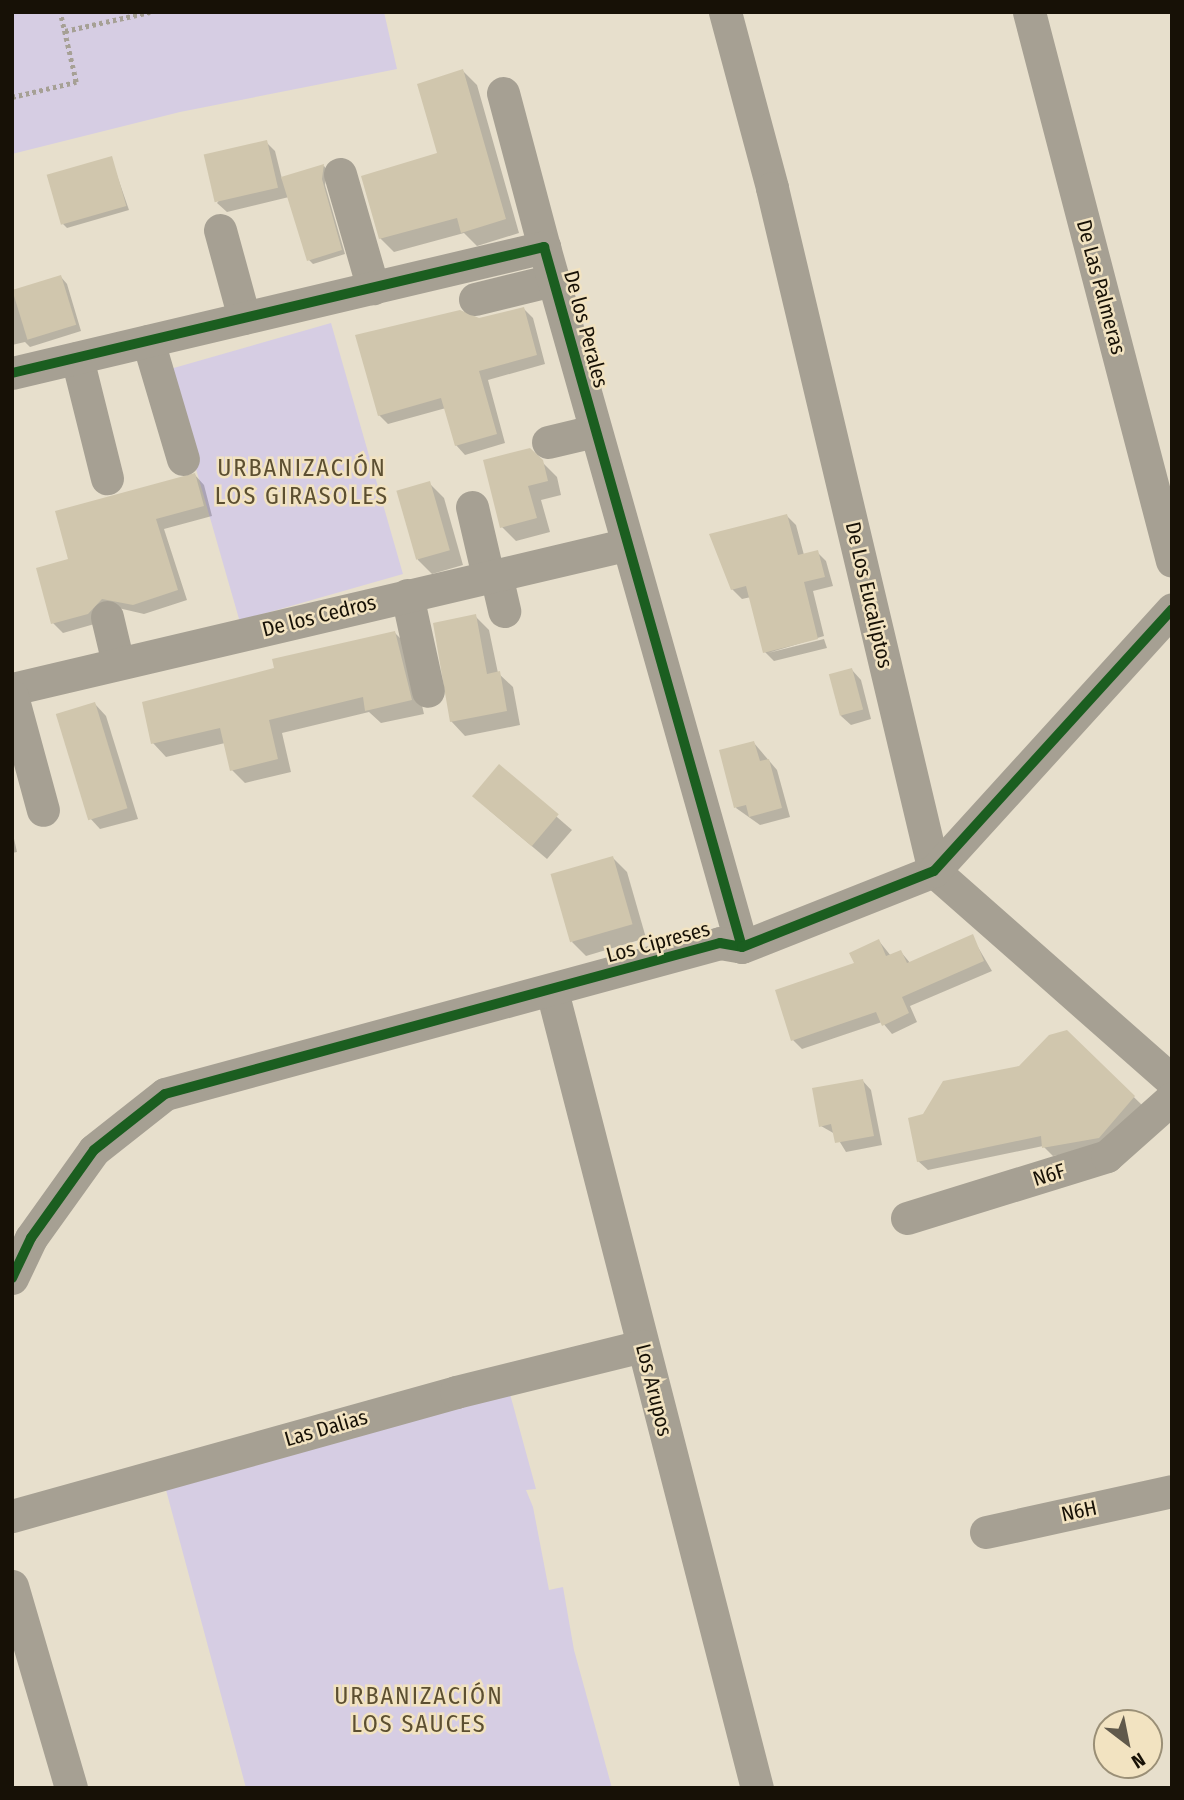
<!DOCTYPE html>
<meta charset="utf-8">
<style>
body{margin:0}
#map{position:relative;width:1184px;height:1800px;overflow:hidden;background:#e7dfcc;font-family:"Fira Sans Condensed",sans-serif}
div>[style]{position:absolute}
[style*='--x']{left:calc(var(--x)*1px);top:calc(var(--y)*1px);width:calc(var(--w)*1px);rotate:calc(var(--a)*1deg)}
.green>*{inset:0;background:#d6cde3;transform-origin:0 0}
.shadow>*{inset:0;background:#0003}
.building>*{inset:0;background:#d0c6ad;transform-origin:0 0}
.path>*{height:4.5px;margin-top:-2.25px;transform-origin:0;background:repeating-linear-gradient(90deg,#a6a095 0 3.5px,transparent 0 7px)}
.minor>*{height:33px;margin:-16.5px;padding:0 16.5px;transform-origin:16.5px;border-radius:16.5px;background:#a6a093}
.cycleway>*{height:10px;margin:-5px;padding:0 5px;transform-origin:5px;border-radius:5px;background:#1b5e20}
span{translate:-50% -50%;white-space:nowrap;text-align:center;line-height:1.15;-webkit-text-stroke:5px #f2e3c1;paint-order:stroke}
.street-label{font-size:21px;color:#171106}
.quarter-label{font-size:24px;color:#5c4f31;letter-spacing:2px}
.frame{position:absolute;inset:0;border:14px solid #171106;pointer-events:none}
.north{position:absolute;left:1093px;top:1709px;width:70px;height:70px;box-sizing:border-box;background:#f2e3c1;border:2px solid #9a8f76;border-radius:50%;rotate:148deg;font-size:19px;font-weight:700;line-height:28px;text-align:center;color:#171106}
.north::after{content:'';display:block;margin:auto;width:24px;height:32px;background:#60594b;clip-path:polygon(50% 0,100% 100%,50% 72%,0 100%)}
</style>
<div id="map">
<div class="green">
<div style="clip-path:polygon(12px 12px,384px 12px,397px 69px,180px 112px,12px 154px)"></div>
<div style="left:331px;top:323px;width:261px;height:170px;rotate:74deg"></div>
<div style="clip-path:polygon(510px 1394px,536px 1489px,526px 1490px,533px 1507px,549px 1590px,563px 1587px,574px 1650px,612px 1788px,246px 1788px,162px 1475px)"></div>
</div>
<div class="shadow">
<div style="clip-path:polygon(463px 71px,477px 85px,519px 233px,477px 246px,464px 233px,394px 252px,380px 238px,439px 155px)"></div>
<div style="clip-path:polygon(266px 142px,275px 151px,282px 179px,324px 166px,327px 170px,325px 185px,345px 254px,313px 264px,309px 260px,289px 197px,227px 212px,217px 203px)"></div>
<div style="clip-path:polygon(111px 158px,129px 210px,67px 228px,63px 224px)"></div>
<div style="clip-path:polygon(61px 277px,67px 284px,81px 331px,30px 347px,25px 342px,12px 345px,12px 292px)"></div>
<div style="clip-path:polygon(524px 309px,533px 318px,545px 364px,488px 380px,505px 443px,465px 455px,456px 445px,446px 408px,388px 424px,379px 415px,479px 320px)"></div>
<div style="clip-path:polygon(530px 450px,557px 477px,561px 495px,541px 500px,550px 532px,516px 541px,502px 527px)"></div>
<div style="clip-path:polygon(195px 475px,204px 485px,212px 516px,164px 529px,187px 600px,144px 614px,114px 607px,98px 623px,63px 633px,53px 623px,70px 560px)"></div>
<div style="clip-path:polygon(429px 483px,444px 498px,463px 565px,432px 574px,418px 560px,398px 492px)"></div>
<div style="clip-path:polygon(787px 516px,796px 525px,804px 555px,817px 552px,826px 561px,833px 586px,813px 591px,824px 636px,768px 653px,824px 639px,827px 648px,774px 661px,765px 652px,751px 597px,742px 599px,732px 589px)"></div>
<div style="clip-path:polygon(475px 616px,489px 630px,498px 673px,513px 687px,520px 725px,465px 736px,451px 721px)"></div>
<div style="clip-path:polygon(395px 633px,408px 646px,424px 714px,381px 723px,369px 712px,282px 733px,291px 772px,245px 783px,232px 770px,225px 743px,166px 757px,153px 743px,276px 669px)"></div>
<div style="clip-path:polygon(852px 670px,861px 680px,871px 719px,851px 725px,841px 716px)"></div>
<div style="clip-path:polygon(95px 704px,106px 716px,138px 819px,100px 829px,89px 817px)"></div>
<div style="clip-path:polygon(754px 743px,777px 770px,790px 817px,760px 825px,736px 808px)"></div>
<div style="clip-path:polygon(499px 767px,572px 830px,547px 859px,489px 810px)"></div>
<div style="clip-path:polygon(12px 830px,17px 852px,12px 853px)"></div>
<div style="clip-path:polygon(613px 858px,627px 872px,646px 938px,586px 956px,572px 942px)"></div>
<div style="clip-path:polygon(972px 937px,992px 971px,910px 1006px,917px 1022px,892px 1034px,882px 1022px,802px 1049px,793px 1040px,879px 941px,891px 956px,901px 952px,911px 964px)"></div>
<div style="clip-path:polygon(1067px 1032px,1143px 1106px,1108px 1146px,1053px 1156px,1043px 1146px,928px 1170px,918px 1161px,925px 1116px,1020px 1067px)"></div>
<div style="clip-path:polygon(862px 1080px,871px 1090px,882px 1145px,846px 1152px,835px 1134px,821px 1126px)"></div>
</div>
<div class="building">
<div style="clip-path:polygon(463px 69px,506px 219px,461px 233px,457px 218px,379px 239px,361px 176px,437px 153px,417px 84px)"></div>
<div style="left:267px;top:140px;width:49px;height:65px;rotate:77deg"></div>
<div style="left:112px;top:156px;width:52px;height:68px;rotate:74deg"></div>
<div style="clip-path:polygon(324px 164px,322px 179px,342px 250px,307px 261px,281px 177px)"></div>
<div style="left:61px;top:275px;width:52px;height:51px;rotate:73deg"></div>
<div style="clip-path:polygon(524px 307px,537px 355px,479px 371px,497px 434px,455px 446px,441px 398px,378px 416px,355px 335px,460px 310px,479px 318px)"></div>
<div style="clip-path:polygon(530px 448px,543px 460px,548px 481px,528px 486px,537px 518px,500px 528px,483px 460px)"></div>
<div style="clip-path:polygon(195px 473px,204px 506px,156px 519px,178px 590px,133px 605px,102px 599px,88px 614px,51px 624px,36px 568px,68px 559px,55px 511px)"></div>
<div style="left:430px;top:481px;width:72px;height:35px;rotate:74deg"></div>
<div style="clip-path:polygon(787px 514px,798px 555px,818px 550px,825px 577px,804px 582px,818px 639px,763px 653px,746px 586px,731px 590px,709px 534px)"></div>
<div style="clip-path:polygon(476px 614px,487px 674px,500px 671px,507px 711px,450px 722px,433px 623px)"></div>
<div style="clip-path:polygon(395px 631px,412px 700px,365px 711px,363px 697px,269px 720px,278px 759px,230px 771px,220px 728px,151px 744px,142px 702px,274px 668px,272px 659px)"></div>
<div style="left:852px;top:668px;width:43px;height:24px;rotate:75deg"></div>
<div style="left:95px;top:702px;width:111px;height:41px;rotate:73deg"></div>
<div style="clip-path:polygon(754px 741px,760px 761px,769px 759px,782px 808px,749px 817px,746px 805px,734px 808px,719px 750px)"></div>
<div style="left:499px;top:764px;width:78px;height:42px;rotate:40deg"></div>
<div style="left:613px;top:856px;width:71px;height:65px;rotate:74deg"></div>
<div style="clip-path:polygon(973px 934px,984px 961px,902px 997px,909px 1013px,882px 1026px,876px 1012px,791px 1041px,775px 990px,854px 963px,849px 953px,879px 939px,886px 956px,901px 950px,907px 963px)"></div>
<div style="clip-path:polygon(1067px 1030px,1135px 1096px,1099px 1138px,1042px 1148px,1041px 1136px,917px 1162px,908px 1118px,923px 1114px,943px 1081px,1019px 1066px,1049px 1035px)"></div>
<div style="clip-path:polygon(863px 1079px,874px 1136px,835px 1143px,831px 1124px,819px 1127px,812px 1088px)"></div>
</div>
<div class="path">
<div style="--x:65;--y:31;--w:87;--a:-12.6"></div>
<div style="--x:12;--y:97;--w:66;--a:-13.2"></div>
<div style="--x:76;--y:82;--w:72;--a:-102.9"></div>
</div>
<div class="minor">
<div style="--x:725;--y:12;--w:182;--a:75"></div>
<div style="--x:772;--y:188;--w:702;--a:76.66"></div>
<div style="--x:934;--y:871;--w:317;--a:41.4"></div>
<div style="--x:1029;--y:12;--w:567;--a:75.4"></div>
<div style="--x:503;--y:93;--w:159;--a:75.1"></div>
<div style="--x:340;--y:174;--w:119;--a:73.9"></div>
<div style="--x:220;--y:230;--w:91;--a:74.7"></div>
<div style="--x:475;--y:299;--w:80;--a:-13.7"></div>
<div style="--x:148;--y:341;--w:123;--a:73.5"></div>
<div style="--x:77;--y:358;--w:124;--a:76"></div>
<div style="--x:12;--y:373;--w:547;--a:-13.32"></div>
<div style="--x:544;--y:247;--w:727;--a:74.21"></div>
<div style="--x:548;--y:442;--w:47;--a:-13.4"></div>
<div style="--x:472;--y:507;--w:71;--a:76.9"></div>
<div style="--x:496;--y:575;--w:37;--a:77"></div>
<div style="--x:407;--y:595;--w:98;--a:77.7"></div>
<div style="--x:107;--y:617;--w:47;--a:76.6"></div>
<div style="--x:12;--y:689;--w:630;--a:-13.22"></div>
<div style="--x:12;--y:696;--w:118;--a:74.8"></div>
<div style="--x:552;--y:991;--w:823;--a:75.58"></div>
<div style="--x:907;--y:1218;--w:209;--a:-17.2"></div>
<div style="--x:1107;--y:1156;--w:87;--a:-41.7"></div>
<div style="--x:12;--y:1278;--w:44;--a:-64.6"></div>
<div style="--x:31;--y:1238;--w:108;--a:-54.4"></div>
<div style="--x:94;--y:1150;--w:90;--a:-38.3"></div>
<div style="--x:165;--y:1094;--w:575;--a:-15.22"></div>
<div style="--x:720;--y:943;--w:22;--a:10"></div>
<div style="--x:742;--y:947;--w:206;--a:-21.6"></div>
<div style="--x:934;--y:871;--w:354;--a:-47.7"></div>
<div style="--x:12;--y:1516;--w:461;--a:-15.6"></div>
<div style="--x:456;--y:1392;--w:192;--a:-13.9"></div>
<div style="--x:986;--y:1532;--w:190;--a:-12.4"></div>
<div style="--x:12;--y:1586;--w:210;--a:73.7"></div>
</div>
<div class="cycleway">
<div style="--x:12;--y:373;--w:547;--a:-13.32"></div>
<div style="--x:544;--y:247;--w:727;--a:74.21"></div>
<div style="--x:12;--y:1278;--w:44;--a:-64.6"></div>
<div style="--x:31;--y:1238;--w:108;--a:-54.4"></div>
<div style="--x:94;--y:1150;--w:90;--a:-38.3"></div>
<div style="--x:165;--y:1094;--w:575;--a:-15.22"></div>
<div style="--x:720;--y:943;--w:22;--a:10"></div>
<div style="--x:742;--y:947;--w:206;--a:-21.6"></div>
<div style="--x:934;--y:871;--w:354;--a:-47.7"></div>
</div>
<div class="street-label">
<span style="left:1101px;top:287px;rotate:75deg">De Las Palmeras</span>
<span style="left:586px;top:329px;rotate:75deg">De los Perales</span>
<span style="left:869px;top:595px;rotate:77deg">De Los Eucaliptos</span>
<span style="left:319px;top:616px;rotate:-14deg">De los Cedros</span>
<span style="left:658px;top:942px;rotate:-15deg">Los Cipreses</span>
<span style="left:1049px;top:1175px;rotate:-17deg">N6F</span>
<span style="left:654px;top:1390px;rotate:76deg">Los Arupos</span>
<span style="left:326px;top:1428px;rotate:-16deg">Las Dalias</span>
<span style="left:1079px;top:1511px;rotate:-12deg">N6H</span>
</div>
<div class="quarter-label">
<span style="left:302px;top:483px">URBANIZACIÓN<br>LOS GIRASOLES</span>
<span style="left:419px;top:1711px">URBANIZACIÓN<br>LOS SAUCES</span>
</div>
<div class="frame"></div>
<div class="north">N</div>
</div>
